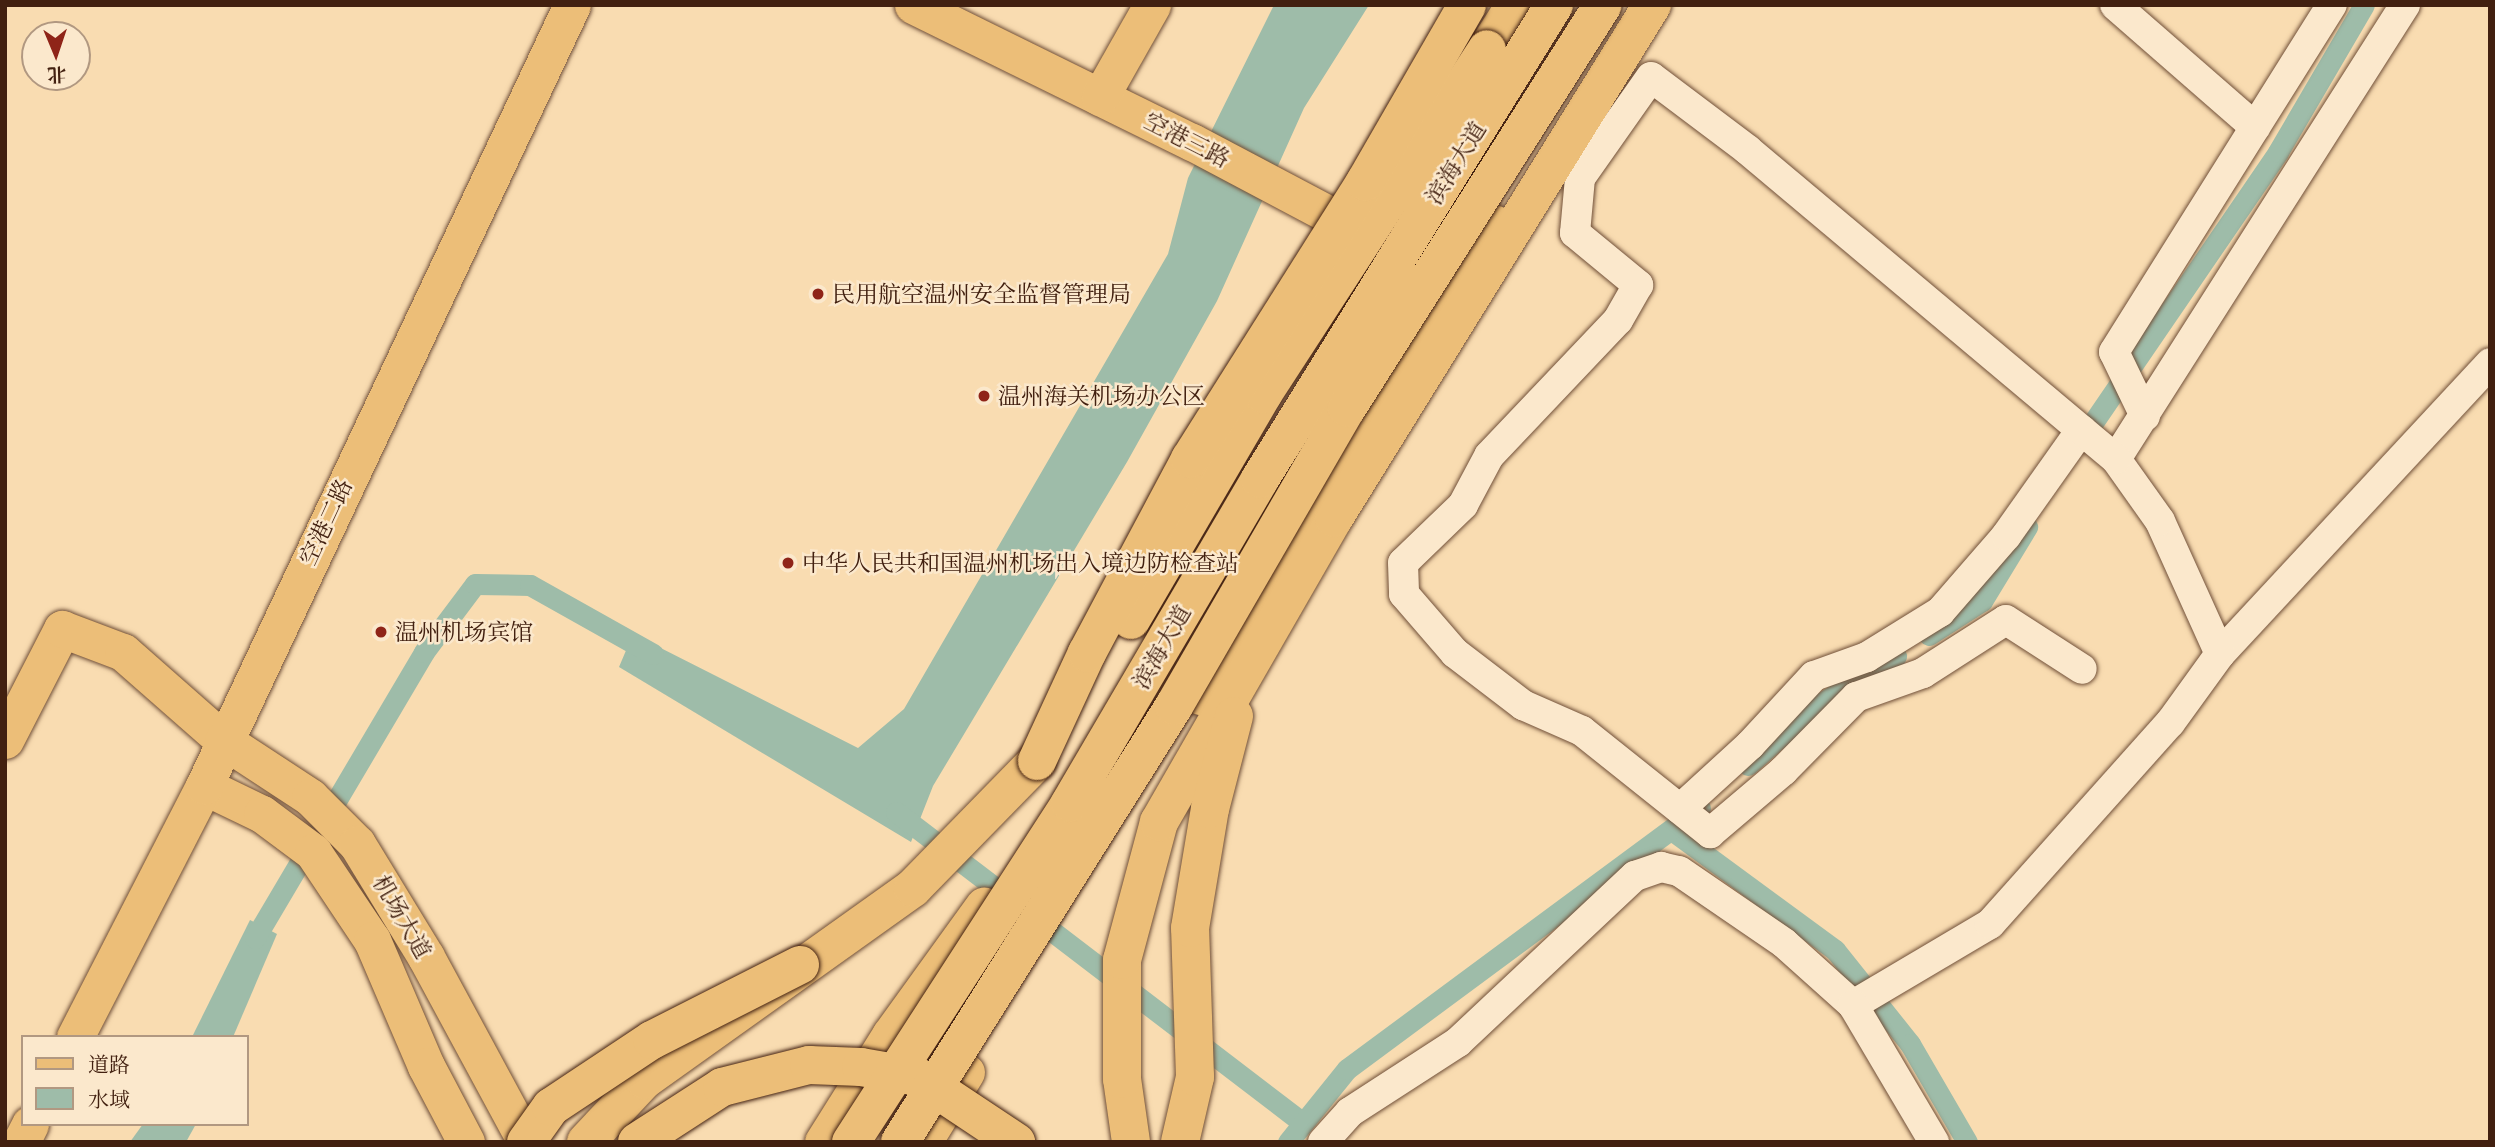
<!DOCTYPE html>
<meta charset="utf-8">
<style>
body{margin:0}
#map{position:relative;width:2495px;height:1147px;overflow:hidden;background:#f9dcb1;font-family:"Gentium Book Plus","Noto Serif SC",serif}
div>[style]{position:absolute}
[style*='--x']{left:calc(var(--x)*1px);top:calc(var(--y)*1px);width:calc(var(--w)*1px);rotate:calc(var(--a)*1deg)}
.water>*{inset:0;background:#9ebca9}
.canal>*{height:21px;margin:-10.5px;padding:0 10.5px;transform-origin:10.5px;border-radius:10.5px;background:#9ebca9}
.roads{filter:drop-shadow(0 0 2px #704f38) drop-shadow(0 0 2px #704f38)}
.minor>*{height:30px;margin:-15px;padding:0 15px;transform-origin:15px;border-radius:15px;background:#fbe8cc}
.major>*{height:37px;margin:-18.5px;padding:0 18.5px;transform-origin:18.5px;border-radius:18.5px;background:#ecbe78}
.highway>*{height:38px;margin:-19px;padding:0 19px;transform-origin:19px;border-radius:19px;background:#ecbe78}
.bridges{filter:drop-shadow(0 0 2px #422010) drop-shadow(0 0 2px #422010)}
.highway-bridge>*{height:38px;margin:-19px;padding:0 19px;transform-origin:19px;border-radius:19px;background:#ecbe78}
.dots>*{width:19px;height:19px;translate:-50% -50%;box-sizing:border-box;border:4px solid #fbe8cc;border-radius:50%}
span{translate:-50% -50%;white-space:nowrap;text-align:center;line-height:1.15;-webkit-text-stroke:5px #fbe8cc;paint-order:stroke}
.street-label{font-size:23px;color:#422010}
.poi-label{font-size:23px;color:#422010}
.left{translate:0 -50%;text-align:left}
.frame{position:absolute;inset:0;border:7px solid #422010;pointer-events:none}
.legend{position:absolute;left:21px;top:1035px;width:228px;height:91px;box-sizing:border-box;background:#fbe8cc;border:2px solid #b19881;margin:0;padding:9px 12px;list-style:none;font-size:21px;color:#422010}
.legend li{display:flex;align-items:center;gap:14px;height:35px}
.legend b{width:35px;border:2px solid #b19881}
.north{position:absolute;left:21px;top:21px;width:70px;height:70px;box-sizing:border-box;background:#fbe8cc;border:2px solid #b19881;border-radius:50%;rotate:178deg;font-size:19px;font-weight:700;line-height:28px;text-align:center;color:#422010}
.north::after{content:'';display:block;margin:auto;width:24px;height:32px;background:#8f2418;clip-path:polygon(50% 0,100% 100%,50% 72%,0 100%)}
</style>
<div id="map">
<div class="water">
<div style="clip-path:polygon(1274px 5px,1369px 5px,1304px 108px,1217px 301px,1127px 462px,933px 786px,911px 842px,619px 667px,633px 634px,858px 748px,904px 709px,1168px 254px,1188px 178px)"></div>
<div style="clip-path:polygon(250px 920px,277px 934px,233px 1037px,192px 1037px)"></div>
<div style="clip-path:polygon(143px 1124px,196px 1124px,186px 1142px,130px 1142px)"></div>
</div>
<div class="canal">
<div style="--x:2079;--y:443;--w:353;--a:-55.6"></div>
<div style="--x:2278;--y:152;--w:170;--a:-59.7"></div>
<div style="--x:1929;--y:635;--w:63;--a:-32.7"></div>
<div style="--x:1982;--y:601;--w:87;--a:-58.7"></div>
<div style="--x:1748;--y:765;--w:81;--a:-41.5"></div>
<div style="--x:1809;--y:711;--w:103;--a:-32.3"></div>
<div style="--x:896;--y:812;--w:512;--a:37.38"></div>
<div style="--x:1673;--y:831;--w:201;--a:36.3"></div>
<div style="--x:1835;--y:950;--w:120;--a:51.4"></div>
<div style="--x:1910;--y:1044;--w:113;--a:59.8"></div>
<div style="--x:255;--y:938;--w:332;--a:-59.4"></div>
<div style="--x:424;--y:652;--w:85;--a:-53.1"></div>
<div style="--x:475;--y:584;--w:55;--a:1"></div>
<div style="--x:530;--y:585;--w:141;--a:29.3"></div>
<div style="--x:1288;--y:1142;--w:94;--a:-51.1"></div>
<div style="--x:1347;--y:1069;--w:439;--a:-36.5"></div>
</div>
<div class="roads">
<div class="minor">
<div style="--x:2115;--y:5;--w:186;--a:41.1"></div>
<div style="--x:2145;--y:416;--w:71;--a:-115.8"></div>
<div style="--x:2114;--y:352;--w:410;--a:-57.9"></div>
<div style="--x:2116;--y:459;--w:538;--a:-57.52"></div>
<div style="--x:2220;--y:654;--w:397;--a:-47.1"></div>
<div style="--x:1680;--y:809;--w:95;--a:-42.4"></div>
<div style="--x:1750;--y:745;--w:94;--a:-47.2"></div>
<div style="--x:1814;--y:676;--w:56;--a:-19.7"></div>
<div style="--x:1867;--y:657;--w:86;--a:-31.7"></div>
<div style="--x:1940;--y:612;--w:101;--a:-49"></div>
<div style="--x:2006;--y:536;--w:130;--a:-54.7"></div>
<div style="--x:1853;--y:1005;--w:159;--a:-30.6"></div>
<div style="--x:1990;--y:924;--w:270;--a:-48.2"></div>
<div style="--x:2170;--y:723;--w:85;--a:-54.1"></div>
<div style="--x:2220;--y:654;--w:146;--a:-114.3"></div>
<div style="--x:2160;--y:521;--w:76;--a:-125.4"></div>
<div style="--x:2116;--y:459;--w:481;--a:-140"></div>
<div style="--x:1748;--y:150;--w:121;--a:-143"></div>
<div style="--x:1651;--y:77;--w:123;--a:125.1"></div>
<div style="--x:1580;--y:178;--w:55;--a:95.2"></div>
<div style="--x:1575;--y:233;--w:82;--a:39.5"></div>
<div style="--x:1638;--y:285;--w:40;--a:119.7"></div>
<div style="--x:1618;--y:320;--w:187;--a:133.5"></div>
<div style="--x:1489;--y:456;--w:55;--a:118"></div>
<div style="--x:1463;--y:505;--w:83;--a:136"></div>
<div style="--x:1403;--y:563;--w:31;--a:88"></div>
<div style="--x:1404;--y:594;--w:78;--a:49.2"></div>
<div style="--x:1455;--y:653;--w:86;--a:37.4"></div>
<div style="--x:1523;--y:705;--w:64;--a:23.8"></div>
<div style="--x:1582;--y:731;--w:164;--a:38.6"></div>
<div style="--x:1710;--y:833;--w:96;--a:-40.3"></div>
<div style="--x:1783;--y:771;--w:104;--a:-45.4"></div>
<div style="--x:1856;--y:697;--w:71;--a:-19.7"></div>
<div style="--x:1923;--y:673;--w:98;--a:-32.6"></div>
<div style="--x:2006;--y:620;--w:90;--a:32.8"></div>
<div style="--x:1323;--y:1142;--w:40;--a:-48"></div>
<div style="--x:1350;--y:1112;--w:129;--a:-32.9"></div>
<div style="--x:1458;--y:1042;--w:243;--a:-43.2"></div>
<div style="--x:1635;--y:876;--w:28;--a:-19"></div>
<div style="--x:1661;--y:867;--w:18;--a:13"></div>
<div style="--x:1679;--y:871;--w:127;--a:34.4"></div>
<div style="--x:1784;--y:943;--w:93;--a:41.9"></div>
<div style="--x:1853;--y:1005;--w:159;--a:59.4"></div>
</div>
<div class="major">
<div style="--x:913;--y:5;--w:311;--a:26.2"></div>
<div style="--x:1192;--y:142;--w:199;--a:27.9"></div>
<div style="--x:1100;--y:97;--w:106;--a:-60.5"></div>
<div style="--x:1340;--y:316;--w:109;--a:-59.2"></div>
<div style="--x:1200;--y:696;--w:557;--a:-58.05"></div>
<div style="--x:5;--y:740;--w:125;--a:-62.8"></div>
<div style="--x:62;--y:629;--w:65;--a:20.7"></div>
<div style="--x:123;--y:652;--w:133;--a:41.3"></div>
<div style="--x:223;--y:740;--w:104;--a:33.2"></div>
<div style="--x:310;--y:797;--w:66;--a:45"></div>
<div style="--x:357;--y:844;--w:132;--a:58.6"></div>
<div style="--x:426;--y:957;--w:210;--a:61.6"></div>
<div style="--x:204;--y:786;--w:64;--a:25.8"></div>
<div style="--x:262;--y:814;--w:64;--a:36.7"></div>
<div style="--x:313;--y:852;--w:106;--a:56.2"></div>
<div style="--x:372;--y:940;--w:137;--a:66.8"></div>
<div style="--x:426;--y:1066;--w:86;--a:62.2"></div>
<div style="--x:75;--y:1037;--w:282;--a:-62.8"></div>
<div style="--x:204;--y:786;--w:863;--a:-64.77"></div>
<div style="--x:21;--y:1142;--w:20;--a:-63"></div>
<div style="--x:823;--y:1142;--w:126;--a:-57.9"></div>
<div style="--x:890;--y:1035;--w:160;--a:-54.1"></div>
<div style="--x:923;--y:1142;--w:82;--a:-58.4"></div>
</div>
<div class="highway">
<div style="--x:1487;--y:49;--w:52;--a:-57.5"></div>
<div style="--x:586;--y:1142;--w:85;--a:-46.9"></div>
<div style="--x:644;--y:1080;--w:330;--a:-35.5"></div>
<div style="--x:913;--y:888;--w:177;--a:-45.7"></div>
<div style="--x:1131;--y:1142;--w:64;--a:-98.1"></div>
<div style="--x:1122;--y:1079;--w:119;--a:-90"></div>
<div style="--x:1122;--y:960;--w:143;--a:-75"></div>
<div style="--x:1159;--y:822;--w:351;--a:-60.1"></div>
<div style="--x:1334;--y:518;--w:604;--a:-58.21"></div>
<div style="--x:1180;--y:1142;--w:67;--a:-77"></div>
<div style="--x:1195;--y:1077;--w:149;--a:-91.9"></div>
<div style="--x:1190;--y:928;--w:121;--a:-80.5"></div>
<div style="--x:1210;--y:809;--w:96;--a:-75.5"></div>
</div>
</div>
<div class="bridges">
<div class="highway-bridge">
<div style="--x:1131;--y:620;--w:262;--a:-59.7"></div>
<div style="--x:1263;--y:394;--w:411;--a:-57"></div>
<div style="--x:1037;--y:761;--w:119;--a:-65.2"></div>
<div style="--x:1087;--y:653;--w:220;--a:-62"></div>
<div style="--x:1190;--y:459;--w:328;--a:-57.7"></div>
<div style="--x:1365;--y:182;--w:204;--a:-60"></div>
<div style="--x:526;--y:1142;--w:43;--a:-54.5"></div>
<div style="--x:551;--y:1107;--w:121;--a:-33.6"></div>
<div style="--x:652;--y:1040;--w:166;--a:-26.9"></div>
<div style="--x:637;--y:1142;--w:101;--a:-32.9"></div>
<div style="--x:722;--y:1087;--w:90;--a:-14.2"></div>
<div style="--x:809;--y:1065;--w:52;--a:2.2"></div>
<div style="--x:861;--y:1067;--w:58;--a:10"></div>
<div style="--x:918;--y:1077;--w:118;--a:33.6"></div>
<div style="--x:851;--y:1142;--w:404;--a:-57.1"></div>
<div style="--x:1070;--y:803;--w:376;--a:-59.6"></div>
<div style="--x:1260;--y:479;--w:558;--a:-58.19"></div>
<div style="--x:900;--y:1142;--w:515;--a:-57.85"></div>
<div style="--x:1174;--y:706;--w:345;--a:-59.9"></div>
<div style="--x:1347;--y:408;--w:477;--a:-57.6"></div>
</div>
</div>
<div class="dots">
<div style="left:818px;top:294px;background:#8f2418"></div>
<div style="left:984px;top:396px;background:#8f2418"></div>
<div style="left:788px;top:563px;background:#8f2418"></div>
<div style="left:381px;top:632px;background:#8f2418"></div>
</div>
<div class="street-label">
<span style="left:1187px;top:140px;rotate:27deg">空港三路</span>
<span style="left:1456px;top:163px;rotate:-58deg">滨海大道</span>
<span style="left:326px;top:522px;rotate:-65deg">空港二路</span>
<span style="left:1162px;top:647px;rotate:-60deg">滨海大道</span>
<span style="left:402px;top:917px;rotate:60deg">机场大道</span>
</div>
<div class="poi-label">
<span class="left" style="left:832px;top:294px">民用航空温州安全监督管理局</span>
<span class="left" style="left:998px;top:396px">温州海关机场办公区</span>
<span class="left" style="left:802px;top:563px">中华人民共和国温州机场出入境边防检查站</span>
<span class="left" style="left:395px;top:632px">温州机场宾馆</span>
</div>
<div class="frame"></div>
<ul class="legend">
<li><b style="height:9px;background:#ecbe78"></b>道路</li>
<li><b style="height:19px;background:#9ebca9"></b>水域</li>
</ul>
<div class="north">北</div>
</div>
